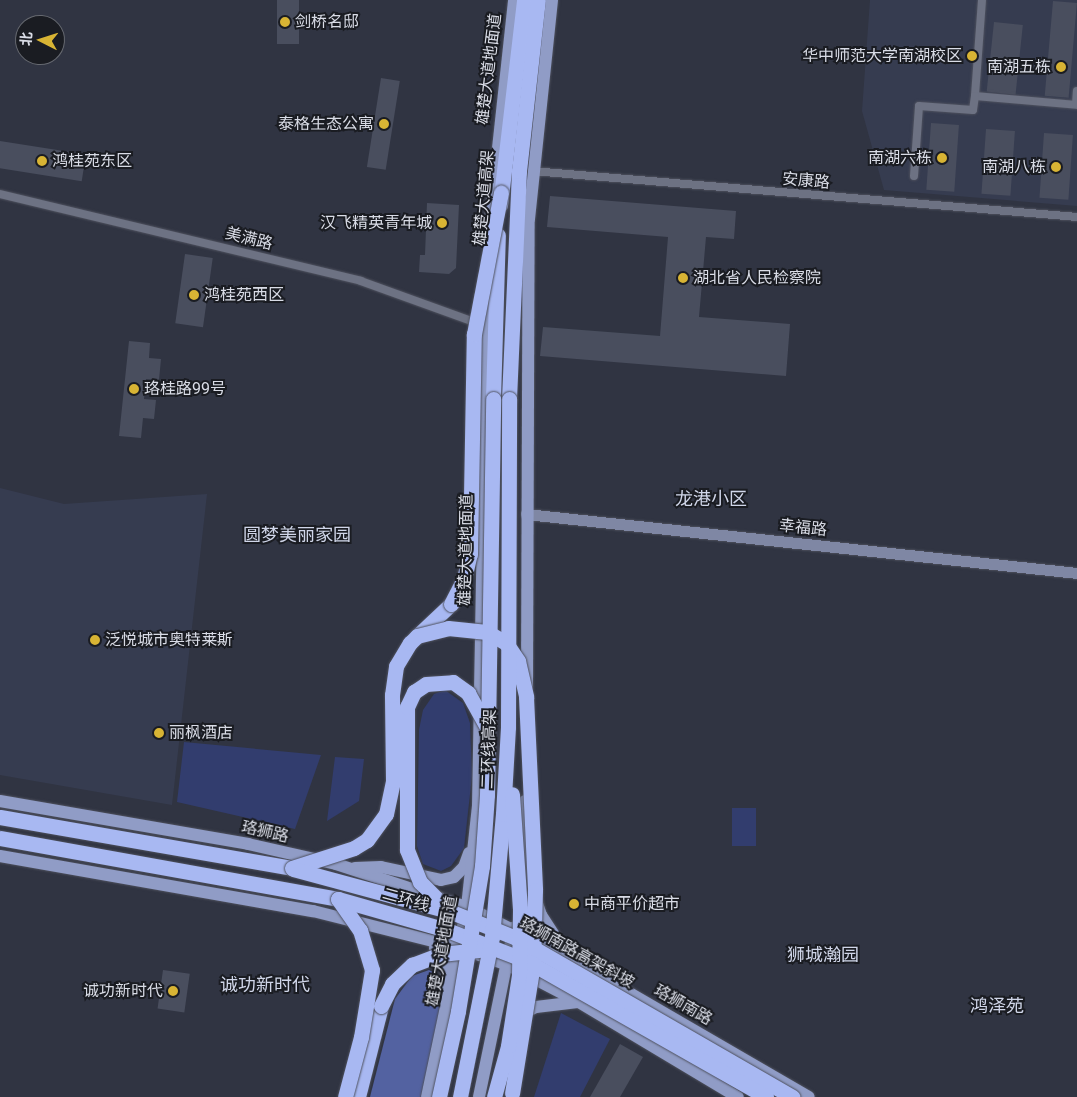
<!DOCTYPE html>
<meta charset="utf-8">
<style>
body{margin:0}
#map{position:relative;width:1077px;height:1097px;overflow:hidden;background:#303442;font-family:Roboto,"Noto Sans SC",sans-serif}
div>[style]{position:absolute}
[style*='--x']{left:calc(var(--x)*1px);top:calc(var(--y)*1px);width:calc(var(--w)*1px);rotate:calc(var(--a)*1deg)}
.built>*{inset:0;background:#363c50}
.green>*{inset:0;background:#323d6e;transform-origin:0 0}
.forest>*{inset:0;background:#5362a1}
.building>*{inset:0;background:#494e5e;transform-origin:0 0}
.roads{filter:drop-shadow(0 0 1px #4e515e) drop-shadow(0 0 1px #4e515e)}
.street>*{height:8px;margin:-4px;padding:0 4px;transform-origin:4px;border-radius:4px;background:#6d7283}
.secondary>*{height:11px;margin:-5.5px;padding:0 5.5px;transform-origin:5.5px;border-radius:5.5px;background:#7f87a4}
.primary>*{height:12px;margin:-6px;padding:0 6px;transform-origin:6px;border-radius:6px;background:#909cc6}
.highway>*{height:15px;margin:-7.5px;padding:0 7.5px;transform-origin:7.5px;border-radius:7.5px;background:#a8b8f2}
.bridges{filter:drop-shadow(0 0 1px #4e515e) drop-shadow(0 0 1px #4e515e)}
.highway-bridge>*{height:15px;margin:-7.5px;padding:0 7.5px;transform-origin:7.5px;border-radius:7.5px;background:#a8b8f2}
.dots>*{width:14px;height:14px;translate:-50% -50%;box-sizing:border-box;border:2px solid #1a1c22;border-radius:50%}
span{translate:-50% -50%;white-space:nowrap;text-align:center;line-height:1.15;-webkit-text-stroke:4px #1a1c22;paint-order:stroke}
.poi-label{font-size:16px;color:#d9dce6}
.left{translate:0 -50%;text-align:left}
.right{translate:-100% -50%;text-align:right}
.street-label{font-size:16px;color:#d9dce6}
.neighbourhood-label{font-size:18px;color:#d0d6e9}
.north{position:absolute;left:15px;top:15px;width:50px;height:50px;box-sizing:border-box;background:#1a1c22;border:1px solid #666970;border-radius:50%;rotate:275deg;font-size:14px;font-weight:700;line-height:20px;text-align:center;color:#d9dce6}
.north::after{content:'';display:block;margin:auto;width:18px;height:22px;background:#d8b434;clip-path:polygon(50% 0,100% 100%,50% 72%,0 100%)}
</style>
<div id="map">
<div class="built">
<div style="clip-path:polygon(870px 0,1077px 0,1077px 206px,884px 190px,862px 111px)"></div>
<div style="clip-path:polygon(0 488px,64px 504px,207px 494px,172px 805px,0 775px)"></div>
</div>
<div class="green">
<div style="clip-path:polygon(445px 690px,463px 703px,470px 723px,472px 776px,464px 848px,451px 866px,441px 871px,423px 864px,417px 846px,419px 730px,423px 710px,434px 694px)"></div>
<div style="clip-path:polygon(184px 742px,321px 755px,295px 829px,177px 802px)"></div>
<div style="clip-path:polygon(335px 757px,364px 759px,359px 801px,327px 821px)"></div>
<div style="left:732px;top:808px;width:24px;height:38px"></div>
<div style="clip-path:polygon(561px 1013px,610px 1039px,580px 1097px,534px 1097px)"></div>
</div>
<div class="forest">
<div style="clip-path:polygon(429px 970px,438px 975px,439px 1012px,421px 1097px,370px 1097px,395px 999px,412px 976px)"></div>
</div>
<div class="building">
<div style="left:277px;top:0;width:22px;height:44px"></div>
<div style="left:1053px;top:1px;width:24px;height:95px;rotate:5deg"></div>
<div style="left:994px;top:22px;width:29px;height:70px;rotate:6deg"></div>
<div style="left:381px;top:78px;width:19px;height:90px;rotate:9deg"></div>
<div style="left:931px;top:123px;width:28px;height:67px;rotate:4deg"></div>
<div style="left:986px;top:129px;width:29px;height:65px;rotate:4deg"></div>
<div style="left:1044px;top:133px;width:29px;height:65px;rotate:4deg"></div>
<div style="left:0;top:141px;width:87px;height:27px;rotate:9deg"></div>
<div style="clip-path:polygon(550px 196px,736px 211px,734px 239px,706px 237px,699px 317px,790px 324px,786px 376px,540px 356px,543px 327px,660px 336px,668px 237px,547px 227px)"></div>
<div style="clip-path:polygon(427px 203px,459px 205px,456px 268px,449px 274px,419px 272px,420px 255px,425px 255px)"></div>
<div style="left:185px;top:254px;width:28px;height:70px;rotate:8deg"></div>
<div style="clip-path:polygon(129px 341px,150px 343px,149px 358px,161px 359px,159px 380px,146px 379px,144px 399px,156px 400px,154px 419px,143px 418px,141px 438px,119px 436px)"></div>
<div style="left:163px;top:970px;width:27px;height:39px;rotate:8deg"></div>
<div style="clip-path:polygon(620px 1044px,643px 1057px,620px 1097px,590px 1097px)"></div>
</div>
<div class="roads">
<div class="street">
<div style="--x:982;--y:0;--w:96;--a:94.2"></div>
<div style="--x:975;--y:96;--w:102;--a:5"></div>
<div style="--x:1076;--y:104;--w:13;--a:-86"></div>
<div style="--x:532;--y:171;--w:547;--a:4.82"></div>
<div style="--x:914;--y:176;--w:70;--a:-85.9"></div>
<div style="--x:919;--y:106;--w:54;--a:4.2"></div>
<div style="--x:973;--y:110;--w:14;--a:-82"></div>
<div style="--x:0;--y:194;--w:371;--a:13.5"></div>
<div style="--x:361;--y:281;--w:123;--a:19.9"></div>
</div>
<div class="secondary">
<div style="--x:526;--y:514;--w:554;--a:6.11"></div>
</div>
<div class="primary">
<div style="--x:490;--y:222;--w:223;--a:-83.8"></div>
<div style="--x:527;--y:686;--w:467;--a:-89.8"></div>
<div style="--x:529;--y:219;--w:220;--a:-84"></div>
<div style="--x:0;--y:801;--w:252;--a:9.8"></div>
<div style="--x:248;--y:844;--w:90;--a:12.8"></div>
<div style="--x:336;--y:864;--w:138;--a:18.2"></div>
<div style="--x:467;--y:907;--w:114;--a:26.6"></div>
<div style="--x:569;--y:958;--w:277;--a:30.1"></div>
<div style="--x:0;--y:856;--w:318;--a:10"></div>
<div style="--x:313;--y:911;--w:152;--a:14.1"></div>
<div style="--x:460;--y:948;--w:51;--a:19.5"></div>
<div style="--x:508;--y:965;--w:80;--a:27.5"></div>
<div style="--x:579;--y:1002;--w:185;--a:30.9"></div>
<div style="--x:523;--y:863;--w:55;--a:70.9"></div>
<div style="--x:541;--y:915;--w:48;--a:57"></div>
<div style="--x:523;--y:864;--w:63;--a:-88.2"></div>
<div style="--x:355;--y:868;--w:26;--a:-2"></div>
<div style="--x:381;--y:867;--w:61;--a:12.2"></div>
<div style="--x:441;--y:880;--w:13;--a:-13"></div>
<div style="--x:454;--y:877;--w:14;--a:-45"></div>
<div style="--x:464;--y:867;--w:15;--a:-70"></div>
<div style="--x:435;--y:948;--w:24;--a:62"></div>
<div style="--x:446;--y:969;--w:18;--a:84"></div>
<div style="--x:518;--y:1016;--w:20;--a:-27"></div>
<div style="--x:536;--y:1007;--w:42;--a:-6.8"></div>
<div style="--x:427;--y:1097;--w:194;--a:-78.1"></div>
<div style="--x:467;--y:907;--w:102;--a:-83.8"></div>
<div style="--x:478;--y:806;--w:512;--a:-88.99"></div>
<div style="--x:479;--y:1097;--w:173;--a:-78.3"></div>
</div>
<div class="highway">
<div style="--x:500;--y:205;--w:206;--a:-83.3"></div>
<div style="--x:493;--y:399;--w:164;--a:-88.3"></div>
<div style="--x:509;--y:399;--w:228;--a:-87.5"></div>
<div style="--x:519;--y:171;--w:172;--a:-83.7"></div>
<div style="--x:417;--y:636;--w:47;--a:-43.3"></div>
<div style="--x:0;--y:817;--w:296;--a:9.9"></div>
<div style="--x:0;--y:838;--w:343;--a:10.2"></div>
<div style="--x:358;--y:1097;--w:94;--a:-75.8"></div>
</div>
</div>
<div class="bridges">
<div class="highway-bridge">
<div style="--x:451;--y:604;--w:28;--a:-63"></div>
<div style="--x:464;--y:579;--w:26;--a:-77"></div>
<div style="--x:470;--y:554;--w:220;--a:-89"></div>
<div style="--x:474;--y:334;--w:144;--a:-79.2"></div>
<div style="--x:292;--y:868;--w:65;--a:-17.9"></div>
<div style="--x:354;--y:848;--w:15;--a:-32"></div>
<div style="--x:367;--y:840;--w:32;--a:-54"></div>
<div style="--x:386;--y:814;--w:35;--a:-78"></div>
<div style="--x:393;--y:780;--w:85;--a:-90.7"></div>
<div style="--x:392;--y:695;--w:29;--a:-82"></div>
<div style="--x:396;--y:666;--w:27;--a:-59"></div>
<div style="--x:410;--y:643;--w:10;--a:-45"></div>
<div style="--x:417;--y:636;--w:32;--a:-14"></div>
<div style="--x:448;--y:628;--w:39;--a:6"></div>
<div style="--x:487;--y:632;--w:22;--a:30"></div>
<div style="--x:506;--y:643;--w:22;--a:56"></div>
<div style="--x:518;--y:661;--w:37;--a:77"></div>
<div style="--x:526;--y:697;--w:193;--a:87.3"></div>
<div style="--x:535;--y:890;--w:74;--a:91.5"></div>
<div style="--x:533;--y:964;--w:131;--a:99.2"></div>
<div style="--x:293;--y:869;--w:162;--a:15.1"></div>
<div style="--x:449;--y:911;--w:72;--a:21.9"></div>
<div style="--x:516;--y:938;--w:319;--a:29.9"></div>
<div style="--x:338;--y:899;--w:113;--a:15.9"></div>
<div style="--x:447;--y:930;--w:86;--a:21.2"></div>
<div style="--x:527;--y:961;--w:275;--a:29.6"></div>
<div style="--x:338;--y:899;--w:38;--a:55"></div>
<div style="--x:360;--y:930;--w:42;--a:73.3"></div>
<div style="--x:372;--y:970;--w:68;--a:99.3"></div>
<div style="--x:361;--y:1037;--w:62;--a:104.9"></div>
<div style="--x:447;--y:909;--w:38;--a:-135"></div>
<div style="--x:420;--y:882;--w:35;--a:-112"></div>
<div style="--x:407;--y:850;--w:143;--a:-90"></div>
<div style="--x:407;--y:707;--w:17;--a:-65"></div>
<div style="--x:414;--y:692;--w:14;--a:-34"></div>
<div style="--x:426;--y:684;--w:27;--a:-4"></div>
<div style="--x:453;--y:682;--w:19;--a:36"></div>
<div style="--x:468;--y:693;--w:37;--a:61"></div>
<div style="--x:381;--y:1006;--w:25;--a:-63"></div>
<div style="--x:392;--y:984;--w:28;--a:-44"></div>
<div style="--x:412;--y:965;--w:31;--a:-21"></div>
<div style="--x:441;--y:954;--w:38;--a:-6"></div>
<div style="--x:439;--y:1097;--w:88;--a:-77.5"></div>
<div style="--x:458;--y:1011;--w:147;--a:-80.6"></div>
<div style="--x:482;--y:866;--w:71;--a:-86"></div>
<div style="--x:487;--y:795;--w:396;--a:-89.1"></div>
<div style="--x:460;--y:1097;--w:163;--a:-78.7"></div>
<div style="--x:492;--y:937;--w:123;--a:-84.9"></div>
<div style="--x:503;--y:814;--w:87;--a:-86.7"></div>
<div style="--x:508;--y:727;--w:328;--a:-89.8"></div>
<div style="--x:494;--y:1097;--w:53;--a:-74.6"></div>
<div style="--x:508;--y:1046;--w:72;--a:-81.2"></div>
<div style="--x:519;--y:975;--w:66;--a:-89.1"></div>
<div style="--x:520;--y:909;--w:115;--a:-94"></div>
</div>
</div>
<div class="dots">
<div style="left:285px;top:22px;background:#d8b434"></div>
<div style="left:972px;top:56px;background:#d8b434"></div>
<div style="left:1061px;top:67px;background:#d8b434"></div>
<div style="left:384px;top:124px;background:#d8b434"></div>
<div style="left:942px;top:158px;background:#d8b434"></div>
<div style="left:42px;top:161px;background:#d8b434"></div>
<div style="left:1056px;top:167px;background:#d8b434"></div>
<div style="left:442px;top:223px;background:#d8b434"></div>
<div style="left:683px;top:278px;background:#d8b434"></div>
<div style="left:194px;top:295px;background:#d8b434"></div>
<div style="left:134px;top:389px;background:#d8b434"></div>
<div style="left:95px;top:640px;background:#d8b434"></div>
<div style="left:159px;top:733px;background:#d8b434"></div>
<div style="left:574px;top:904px;background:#d8b434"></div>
<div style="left:173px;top:991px;background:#d8b434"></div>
</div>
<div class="poi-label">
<span class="left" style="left:295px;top:22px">剑桥名邸</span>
<span class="right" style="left:962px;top:56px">华中师范大学南湖校区</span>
<span class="right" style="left:1051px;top:67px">南湖五栋</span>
<span class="right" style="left:374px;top:124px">泰格生态公寓</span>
<span class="right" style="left:932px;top:158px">南湖六栋</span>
<span class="left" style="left:52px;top:161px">鸿桂苑东区</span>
<span class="right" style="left:1046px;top:167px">南湖八栋</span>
<span class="right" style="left:432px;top:223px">汉飞精英青年城</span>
<span class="left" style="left:693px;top:278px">湖北省人民检察院</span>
<span class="left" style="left:204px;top:295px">鸿桂苑西区</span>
<span class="left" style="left:144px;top:389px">珞桂路99号</span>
<span class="left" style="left:105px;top:640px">泛悦城市奥特莱斯</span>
<span class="left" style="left:169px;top:733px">丽枫酒店</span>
<span class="left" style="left:584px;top:904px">中商平价超市</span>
<span class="right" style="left:163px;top:991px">诚功新时代</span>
</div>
<div class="street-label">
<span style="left:489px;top:69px;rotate:-83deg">雄楚大道地面道</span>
<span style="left:806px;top:181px;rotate:5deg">安康路</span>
<span style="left:484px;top:198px;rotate:-85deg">雄楚大道高架</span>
<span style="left:249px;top:239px;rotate:14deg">美满路</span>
<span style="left:803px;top:528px;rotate:6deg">幸福路</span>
<span style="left:466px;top:550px;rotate:-89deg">雄楚大道地面道</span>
<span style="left:489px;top:749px;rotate:-88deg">二环线高架</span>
<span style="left:265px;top:832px;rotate:13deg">珞狮路</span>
<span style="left:406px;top:900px;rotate:16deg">二环线</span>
<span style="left:442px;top:951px;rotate:-80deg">雄楚大道地面道</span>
<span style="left:577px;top:953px;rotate:29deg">珞狮南路高架斜坡</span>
<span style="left:683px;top:1005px;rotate:30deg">珞狮南路</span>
</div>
<div class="neighbourhood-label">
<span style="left:711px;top:499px">龙港小区</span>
<span style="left:297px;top:535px">圆梦美丽家园</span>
<span style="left:823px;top:955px">狮城瀚园</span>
<span style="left:265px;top:985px">诚功新时代</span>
<span style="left:997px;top:1006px">鸿泽苑</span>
</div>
<div class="north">北</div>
</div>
